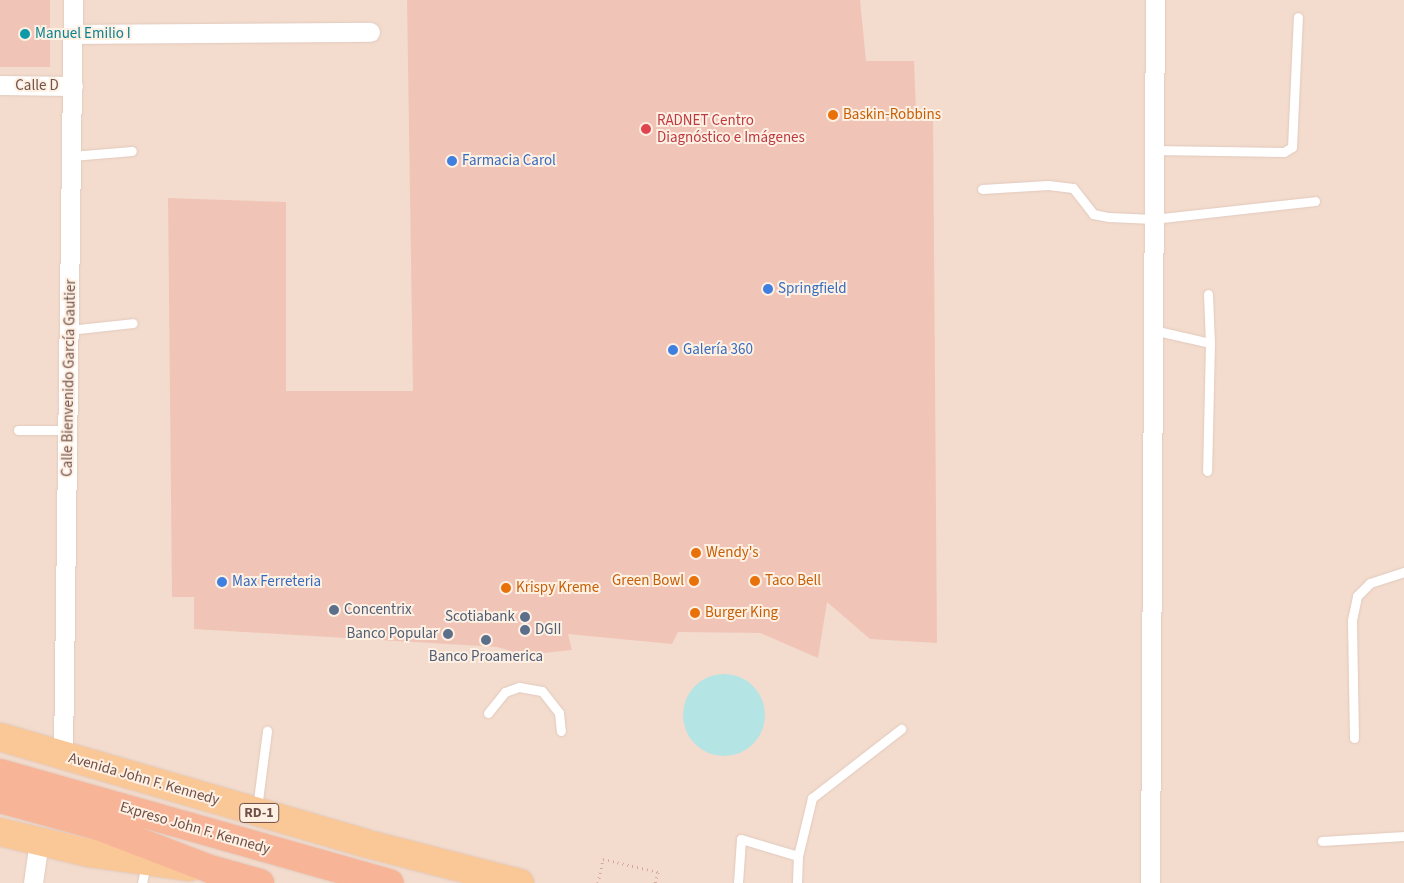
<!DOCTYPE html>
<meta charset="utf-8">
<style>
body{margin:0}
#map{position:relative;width:1404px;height:883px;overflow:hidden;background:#fbecde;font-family:"Source Sans 3",sans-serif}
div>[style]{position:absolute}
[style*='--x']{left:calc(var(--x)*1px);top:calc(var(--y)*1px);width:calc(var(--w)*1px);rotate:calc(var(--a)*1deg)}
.residential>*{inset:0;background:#f3dccd;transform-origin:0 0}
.water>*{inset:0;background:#b4e4e4}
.round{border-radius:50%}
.building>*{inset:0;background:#f0c5b7;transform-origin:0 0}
.path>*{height:3px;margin-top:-1.5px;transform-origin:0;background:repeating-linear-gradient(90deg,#d4a99b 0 1px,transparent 0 5px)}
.roads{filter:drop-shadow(0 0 1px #e1c9be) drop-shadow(0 0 1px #e1c9be)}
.service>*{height:9px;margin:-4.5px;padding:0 4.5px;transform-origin:4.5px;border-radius:4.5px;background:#fff}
.minor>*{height:19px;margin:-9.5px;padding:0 9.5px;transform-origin:9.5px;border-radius:9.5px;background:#fff}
.primary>*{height:28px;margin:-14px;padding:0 14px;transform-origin:14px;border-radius:14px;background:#fac797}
.trunk>*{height:28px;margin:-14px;padding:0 14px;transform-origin:14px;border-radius:14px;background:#f8b496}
.dots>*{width:14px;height:14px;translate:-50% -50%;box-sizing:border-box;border:2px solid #fff0e4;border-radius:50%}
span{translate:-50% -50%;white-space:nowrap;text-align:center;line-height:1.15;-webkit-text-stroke:4px #fff0e4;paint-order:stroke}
.shield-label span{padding:1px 4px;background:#fff0e4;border:1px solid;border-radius:4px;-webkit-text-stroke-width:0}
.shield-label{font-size:14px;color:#705047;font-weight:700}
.culture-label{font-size:15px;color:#0d838f}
.left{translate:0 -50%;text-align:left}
.street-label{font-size:15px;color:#705047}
.food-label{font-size:15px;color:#c56008}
.right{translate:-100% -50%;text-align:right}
.health-label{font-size:15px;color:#be3a42}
.shop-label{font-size:15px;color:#366cbe}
.service-label{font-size:15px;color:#4e5e75}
</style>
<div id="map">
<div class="residential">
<div style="left:0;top:0;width:1404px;height:883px"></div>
</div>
<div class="water">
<div class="round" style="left:683px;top:674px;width:82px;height:82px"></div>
</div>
<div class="building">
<div style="left:0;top:0;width:50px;height:67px"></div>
<div style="clip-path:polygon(407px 0,860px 0,866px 61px,914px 61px,916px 111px,933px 110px,937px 643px,870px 639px,827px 602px,818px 658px,760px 633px,678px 632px,672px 644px,568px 634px,572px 650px,525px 655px,497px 647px,194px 629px,194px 597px,172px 597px,168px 198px,286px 202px,286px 391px,413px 391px)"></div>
</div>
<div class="path">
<div style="--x:598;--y:883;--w:25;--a:-78"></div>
<div style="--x:603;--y:859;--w:57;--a:13.3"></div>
<div style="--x:658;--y:872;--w:11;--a:105"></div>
</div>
<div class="roads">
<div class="service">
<div style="--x:1154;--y:150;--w:130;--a:0.9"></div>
<div style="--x:1284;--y:152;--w:9;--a:-32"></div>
<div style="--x:1292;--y:147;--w:130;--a:-87.4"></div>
<div style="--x:72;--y:156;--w:60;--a:-4.8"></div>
<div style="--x:982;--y:189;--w:66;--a:-3.5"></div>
<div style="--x:1048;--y:185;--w:25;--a:7"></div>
<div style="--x:1073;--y:188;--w:33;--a:52"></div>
<div style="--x:1093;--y:214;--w:16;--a:11"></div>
<div style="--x:1109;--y:217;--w:44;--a:2.6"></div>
<div style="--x:1153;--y:219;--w:163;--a:-6.3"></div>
<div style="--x:1208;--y:294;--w:49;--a:87.7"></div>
<div style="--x:69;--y:330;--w:64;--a:-6.2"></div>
<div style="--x:1153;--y:330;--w:58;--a:12.8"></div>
<div style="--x:1210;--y:343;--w:128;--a:91.3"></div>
<div style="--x:18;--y:430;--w:50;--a:0"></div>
<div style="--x:488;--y:713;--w:27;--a:-51"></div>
<div style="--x:505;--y:692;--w:15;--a:-20"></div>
<div style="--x:519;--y:687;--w:23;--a:10"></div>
<div style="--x:542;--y:691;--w:28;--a:52"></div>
<div style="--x:559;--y:713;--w:18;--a:84"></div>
<div style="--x:1354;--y:738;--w:118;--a:-91"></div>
<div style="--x:1352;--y:620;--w:25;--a:-78"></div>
<div style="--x:1357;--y:596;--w:18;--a:-45"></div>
<div style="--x:1370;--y:583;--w:36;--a:-18"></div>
<div style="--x:257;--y:808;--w:78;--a:-82.6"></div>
<div style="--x:1322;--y:841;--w:82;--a:-3.5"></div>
<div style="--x:142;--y:883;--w:19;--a:-78"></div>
<div style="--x:738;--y:883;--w:44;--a:-86.1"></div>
<div style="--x:741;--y:839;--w:59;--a:16.6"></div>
<div style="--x:798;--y:856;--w:60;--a:-76.4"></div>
<div style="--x:812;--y:798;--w:113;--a:-37.8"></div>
<div style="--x:797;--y:883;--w:27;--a:-88"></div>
</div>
<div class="minor">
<div style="--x:73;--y:34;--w:297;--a:-0.4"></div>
<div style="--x:0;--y:85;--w:73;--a:0.8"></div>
<div style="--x:63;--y:755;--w:755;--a:-89.24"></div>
<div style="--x:33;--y:883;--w:42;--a:-81.9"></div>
<div style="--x:1150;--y:883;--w:883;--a:-89.68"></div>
</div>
<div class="primary">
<div style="--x:0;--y:737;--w:379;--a:16.2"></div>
<div style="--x:364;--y:843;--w:161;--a:14.4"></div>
<div style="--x:0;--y:832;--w:91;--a:13.3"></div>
<div style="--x:89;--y:853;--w:102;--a:7.9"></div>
</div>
<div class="trunk">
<div style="--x:0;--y:773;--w:405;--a:15.8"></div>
<div style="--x:0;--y:799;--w:102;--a:15.4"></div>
<div style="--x:98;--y:826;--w:120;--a:21"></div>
<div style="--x:210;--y:869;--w:52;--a:15.6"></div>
</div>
</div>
<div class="dots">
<div style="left:25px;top:34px;background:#0f9aa8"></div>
<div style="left:833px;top:115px;background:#e8710a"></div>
<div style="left:646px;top:129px;background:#e0444e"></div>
<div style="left:452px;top:161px;background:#3f7fe0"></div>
<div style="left:768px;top:289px;background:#3f7fe0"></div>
<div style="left:673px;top:350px;background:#3f7fe0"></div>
<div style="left:696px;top:553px;background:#e8710a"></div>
<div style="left:694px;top:581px;background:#e8710a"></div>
<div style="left:755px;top:581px;background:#e8710a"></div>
<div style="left:222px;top:582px;background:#3f7fe0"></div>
<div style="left:506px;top:588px;background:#e8710a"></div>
<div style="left:334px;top:610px;background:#5c6f8a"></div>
<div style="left:695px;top:613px;background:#e8710a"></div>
<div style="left:525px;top:617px;background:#5c6f8a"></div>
<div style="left:525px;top:630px;background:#5c6f8a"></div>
<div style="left:448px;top:634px;background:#5c6f8a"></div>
<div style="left:486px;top:640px;background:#5c6f8a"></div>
</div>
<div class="shield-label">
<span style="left:259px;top:813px">RD-1</span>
</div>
<div class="culture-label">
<span class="left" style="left:35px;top:34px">Manuel Emilio I</span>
</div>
<div class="street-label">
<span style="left:37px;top:86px">Calle D</span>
<span style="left:69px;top:378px;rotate:-89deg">Calle Bienvenido García Gautier</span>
<span style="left:144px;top:779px;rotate:16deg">Avenida John F. Kennedy</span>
<span style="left:195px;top:828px;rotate:16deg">Expreso John F. Kennedy</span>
</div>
<div class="food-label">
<span class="left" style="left:843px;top:115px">Baskin-Robbins</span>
<span class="left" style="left:706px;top:553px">Wendy's</span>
<span class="right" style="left:684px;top:581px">Green Bowl</span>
<span class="left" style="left:765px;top:581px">Taco Bell</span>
<span class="left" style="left:516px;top:588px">Krispy Kreme</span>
<span class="left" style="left:705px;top:613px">Burger King</span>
</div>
<div class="health-label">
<span class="left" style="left:657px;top:129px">RADNET Centro<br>Diagnóstico e Imágenes</span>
</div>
<div class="shop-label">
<span class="left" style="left:462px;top:161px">Farmacia Carol</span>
<span class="left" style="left:778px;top:289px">Springfield</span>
<span class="left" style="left:683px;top:350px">Galería 360</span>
<span class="left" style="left:232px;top:582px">Max Ferreteria</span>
</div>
<div class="service-label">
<span class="left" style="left:344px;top:610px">Concentrix</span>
<span class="right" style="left:515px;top:617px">Scotiabank</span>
<span class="left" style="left:535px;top:630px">DGII</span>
<span class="right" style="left:438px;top:634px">Banco Popular</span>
<span style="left:486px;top:657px">Banco Proamerica</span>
</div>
</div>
